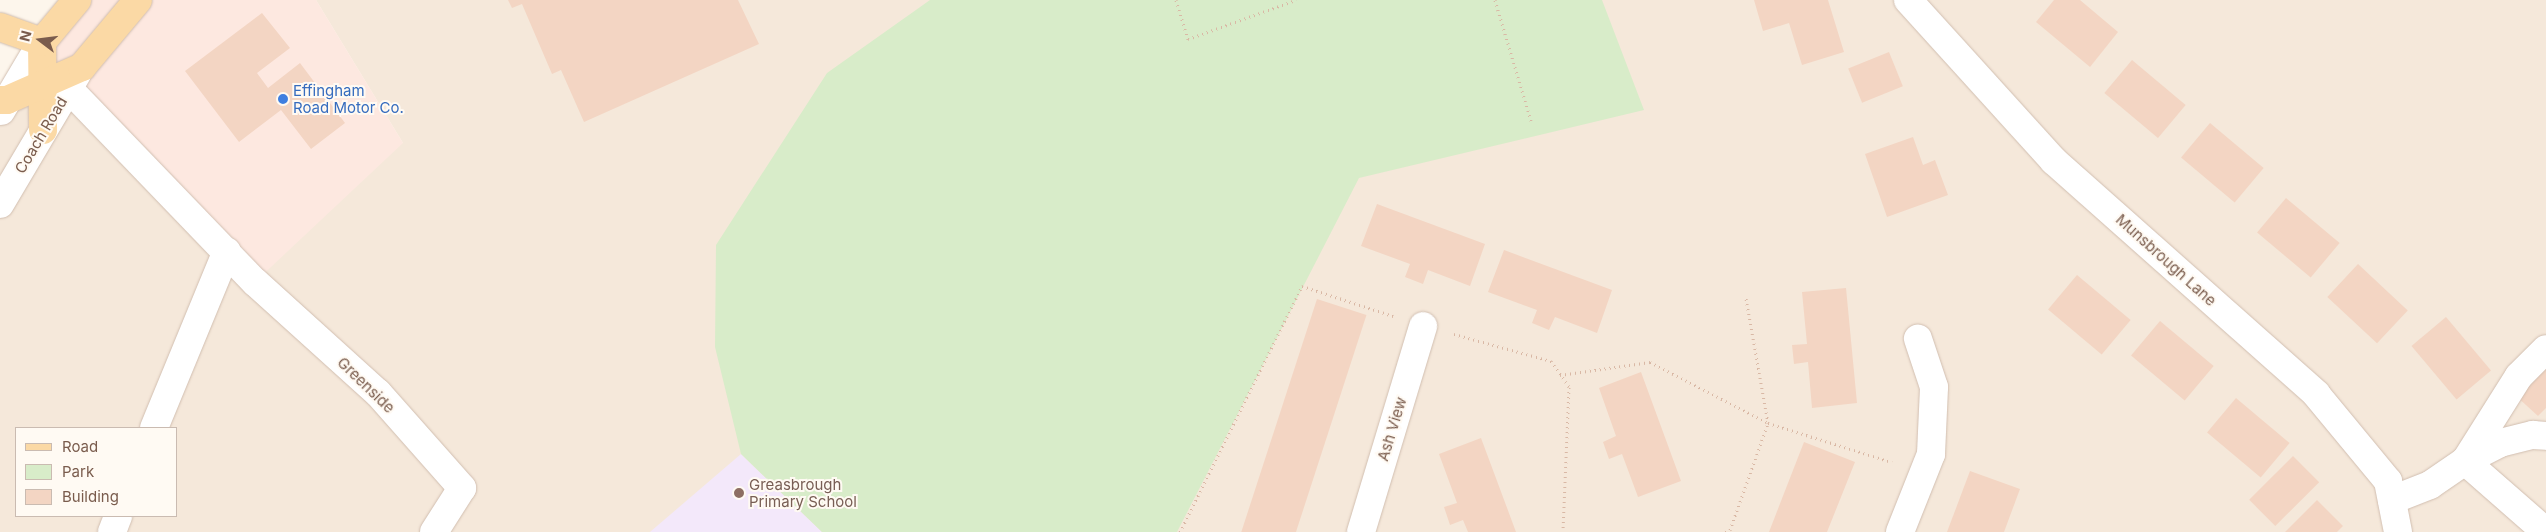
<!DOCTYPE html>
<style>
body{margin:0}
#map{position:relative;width:2546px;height:532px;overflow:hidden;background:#fdf6ec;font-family:Inter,sans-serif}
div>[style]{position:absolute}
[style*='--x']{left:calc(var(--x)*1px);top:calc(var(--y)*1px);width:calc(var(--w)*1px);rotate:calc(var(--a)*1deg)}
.residential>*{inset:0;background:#f5e8da}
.commercial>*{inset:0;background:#fde8e0}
.education>*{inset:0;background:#f3e8fa}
.green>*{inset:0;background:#d8ecc9}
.building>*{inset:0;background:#f3d5c3;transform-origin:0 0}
.path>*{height:3px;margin-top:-1.5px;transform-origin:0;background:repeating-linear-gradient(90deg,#d9b8a5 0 1px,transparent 0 5px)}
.roads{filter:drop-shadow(0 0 1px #d1beb0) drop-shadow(0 0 1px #d1beb0)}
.minor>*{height:28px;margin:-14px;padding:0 14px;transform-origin:14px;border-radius:14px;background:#fff}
.major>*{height:28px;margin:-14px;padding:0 14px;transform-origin:14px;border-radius:14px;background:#fbd9a5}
.dots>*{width:14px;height:14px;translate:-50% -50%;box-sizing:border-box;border:2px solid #fffaf3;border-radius:50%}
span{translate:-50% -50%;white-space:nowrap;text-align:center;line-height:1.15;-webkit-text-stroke:4px #fffaf3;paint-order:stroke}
.shop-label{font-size:15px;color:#366cbe}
.left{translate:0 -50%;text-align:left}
.street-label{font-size:15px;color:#7a5c4d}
.education-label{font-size:15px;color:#785e54}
.legend{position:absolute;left:15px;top:427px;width:162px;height:90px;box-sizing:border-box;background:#fffaf3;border:1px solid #cabbb1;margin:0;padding:6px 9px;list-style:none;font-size:15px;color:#7a5c4d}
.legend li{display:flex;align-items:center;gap:10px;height:25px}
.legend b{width:25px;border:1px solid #cabbb1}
.north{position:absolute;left:15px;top:15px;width:50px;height:50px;-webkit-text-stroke:4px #fffaf3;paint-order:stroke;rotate:285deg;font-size:14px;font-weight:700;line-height:20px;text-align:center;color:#7a5c4d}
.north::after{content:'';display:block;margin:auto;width:18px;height:22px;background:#7a5c4d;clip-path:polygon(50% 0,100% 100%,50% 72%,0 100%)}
</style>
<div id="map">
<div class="residential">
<div style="clip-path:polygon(evenodd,316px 0,2546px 0,2546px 532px,0 532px,0 112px,42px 42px,403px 143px,316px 0,16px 428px,176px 428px,176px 516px,16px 516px,16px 428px)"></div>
</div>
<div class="commercial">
<div style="clip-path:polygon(77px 0,316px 0,403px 143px,255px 282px,68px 88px,42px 42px)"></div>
</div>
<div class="education">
<div style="clip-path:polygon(741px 454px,822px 532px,650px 532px)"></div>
</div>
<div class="green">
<div style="clip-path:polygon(930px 0,1602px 0,1644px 110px,1359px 178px,1177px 532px,822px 532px,741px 454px,715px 347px,716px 245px,827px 73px)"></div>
</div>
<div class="building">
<div style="clip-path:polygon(508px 0,738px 0,759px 44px,584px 122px,561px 70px,552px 74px,522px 4px,512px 8px)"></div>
<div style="clip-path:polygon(1754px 0,1828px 0,1844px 52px,1802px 65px,1789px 23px,1763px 31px)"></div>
<div style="clip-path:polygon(2054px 0,2080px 0,2118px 32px,2090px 67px,2036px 22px)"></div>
<div style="clip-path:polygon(262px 13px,290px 48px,257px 73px,268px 88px,300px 63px,345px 123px,311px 149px,281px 110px,239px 142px,185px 71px)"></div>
<div style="left:1889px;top:52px;width:37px;height:44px;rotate:68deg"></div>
<div style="left:2132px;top:60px;width:70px;height:43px;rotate:40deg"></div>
<div style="left:2210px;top:123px;width:70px;height:45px;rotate:40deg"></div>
<div style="clip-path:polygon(1913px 137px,1923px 165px,1935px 160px,1948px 195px,1887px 217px,1865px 154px)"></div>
<div style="left:2286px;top:198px;width:70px;height:45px;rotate:40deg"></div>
<div style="clip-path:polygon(1377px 204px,1485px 244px,1470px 286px,1428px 270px,1423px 284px,1405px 277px,1410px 264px,1361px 246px)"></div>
<div style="clip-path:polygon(1504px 250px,1612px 290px,1597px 333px,1555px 317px,1549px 330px,1532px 323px,1537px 310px,1488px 292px)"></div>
<div style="left:2358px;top:264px;width:68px;height:45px;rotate:43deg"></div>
<div style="left:2077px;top:275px;width:70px;height:45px;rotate:40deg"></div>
<div style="clip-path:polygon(1846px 288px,1857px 403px,1812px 408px,1808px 362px,1794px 364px,1792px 345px,1807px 344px,1802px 292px)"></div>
<div style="left:1317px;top:299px;width:52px;height:245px;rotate:18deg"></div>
<div style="left:2446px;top:317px;width:70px;height:45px;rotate:50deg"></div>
<div style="left:2160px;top:321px;width:70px;height:45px;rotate:40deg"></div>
<div style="clip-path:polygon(2546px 361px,2546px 408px,2538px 416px,2515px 395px)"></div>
<div style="clip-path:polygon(1641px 372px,1681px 481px,1638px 497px,1622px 454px,1609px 459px,1603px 442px,1616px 436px,1599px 388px)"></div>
<div style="left:2236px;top:398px;width:70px;height:45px;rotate:40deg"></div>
<div style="clip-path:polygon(1481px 438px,1516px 532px,1468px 532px,1463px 520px,1450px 525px,1444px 507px,1457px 503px,1439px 454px)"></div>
<div style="clip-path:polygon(1804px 442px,1855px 462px,1827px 532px,1769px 532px)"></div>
<div style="left:2293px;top:456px;width:37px;height:62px;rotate:45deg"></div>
<div style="clip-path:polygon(1970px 471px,2020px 489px,2004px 532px,1947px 532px)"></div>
<div style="clip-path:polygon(2317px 500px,2343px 526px,2337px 532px,2285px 532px)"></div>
</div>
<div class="path">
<div style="--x:1176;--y:0;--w:41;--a:72.9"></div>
<div style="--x:1188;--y:39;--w:115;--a:-19.9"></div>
<div style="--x:1495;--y:0;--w:126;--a:73.4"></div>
<div style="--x:1454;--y:334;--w:101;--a:15.6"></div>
<div style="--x:1551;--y:361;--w:32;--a:55"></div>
<div style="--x:1569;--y:387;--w:145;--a:92.4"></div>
<div style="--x:1560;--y:375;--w:91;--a:-8.2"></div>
<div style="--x:1650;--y:362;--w:133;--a:27.3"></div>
<div style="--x:1768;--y:423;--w:130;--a:17.5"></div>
<div style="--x:1180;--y:532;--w:275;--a:-63.6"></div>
<div style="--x:1302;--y:286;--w:96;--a:18.2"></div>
<div style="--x:1725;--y:532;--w:5;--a:-22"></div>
<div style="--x:1730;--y:530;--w:114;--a:-70.4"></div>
<div style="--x:1768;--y:423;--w:127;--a:-100"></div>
</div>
<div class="roads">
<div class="minor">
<div style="--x:1908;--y:0;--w:217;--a:47.8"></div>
<div style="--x:2054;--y:161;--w:351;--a:41.6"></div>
<div style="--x:2316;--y:394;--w:113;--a:50.4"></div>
<div style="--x:2388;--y:481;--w:52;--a:78.9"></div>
<div style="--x:68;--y:88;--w:269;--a:46.1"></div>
<div style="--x:255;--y:282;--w:166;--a:42.1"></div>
<div style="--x:378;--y:393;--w:127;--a:48.5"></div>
<div style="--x:462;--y:488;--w:52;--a:122.5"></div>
<div style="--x:1;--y:111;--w:80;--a:-59.3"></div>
<div style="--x:0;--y:204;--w:151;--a:-59.4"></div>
<div style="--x:154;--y:428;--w:191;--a:-67.6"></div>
<div style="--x:2466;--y:460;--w:99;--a:-57.8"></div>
<div style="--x:2519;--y:376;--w:38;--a:-45"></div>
<div style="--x:2465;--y:461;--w:108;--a:41.2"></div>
<div style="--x:2392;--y:500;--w:41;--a:-21.5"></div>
<div style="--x:2430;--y:485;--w:42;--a:-34.4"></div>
<div style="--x:2465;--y:461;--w:39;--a:-27"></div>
<div style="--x:2500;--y:443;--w:34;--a:-14"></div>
<div style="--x:2533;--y:435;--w:13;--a:4"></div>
<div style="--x:112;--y:532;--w:17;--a:-69"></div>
<div style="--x:1361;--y:532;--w:215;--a:-73.2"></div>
<div style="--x:1900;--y:532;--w:84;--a:-68.3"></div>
<div style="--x:1931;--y:454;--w:67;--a:-87.4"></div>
<div style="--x:1934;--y:387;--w:51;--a:-108.4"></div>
</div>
<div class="major">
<div style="--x:0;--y:27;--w:45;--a:19.7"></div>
<div style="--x:42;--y:42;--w:88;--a:89.3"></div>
<div style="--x:42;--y:42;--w:55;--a:-50.2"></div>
<div style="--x:0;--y:100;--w:7;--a:0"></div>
<div style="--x:7;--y:100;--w:82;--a:-23.7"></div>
<div style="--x:82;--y:67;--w:87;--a:-50.1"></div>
</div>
</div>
<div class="dots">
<div style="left:283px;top:99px;background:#3f7fe0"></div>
<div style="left:739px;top:493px;background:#8d6e63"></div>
</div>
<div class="shop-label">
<span class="left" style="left:293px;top:99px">Effingham<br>Road Motor Co.</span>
</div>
<div class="street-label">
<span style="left:41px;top:135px;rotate:-59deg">Coach Road</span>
<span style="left:2166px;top:260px;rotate:42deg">Munsbrough Lane</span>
<span style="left:366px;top:385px;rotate:44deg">Greenside</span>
<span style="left:1392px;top:429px;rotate:-73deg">Ash View</span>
</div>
<div class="education-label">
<span class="left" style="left:749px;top:493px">Greasbrough<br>Primary School</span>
</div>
<ul class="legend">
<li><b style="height:6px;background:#fbd9a5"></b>Road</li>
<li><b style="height:14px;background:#d8ecc9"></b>Park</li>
<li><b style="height:14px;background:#f3d5c3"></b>Building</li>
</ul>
<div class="north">N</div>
</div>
